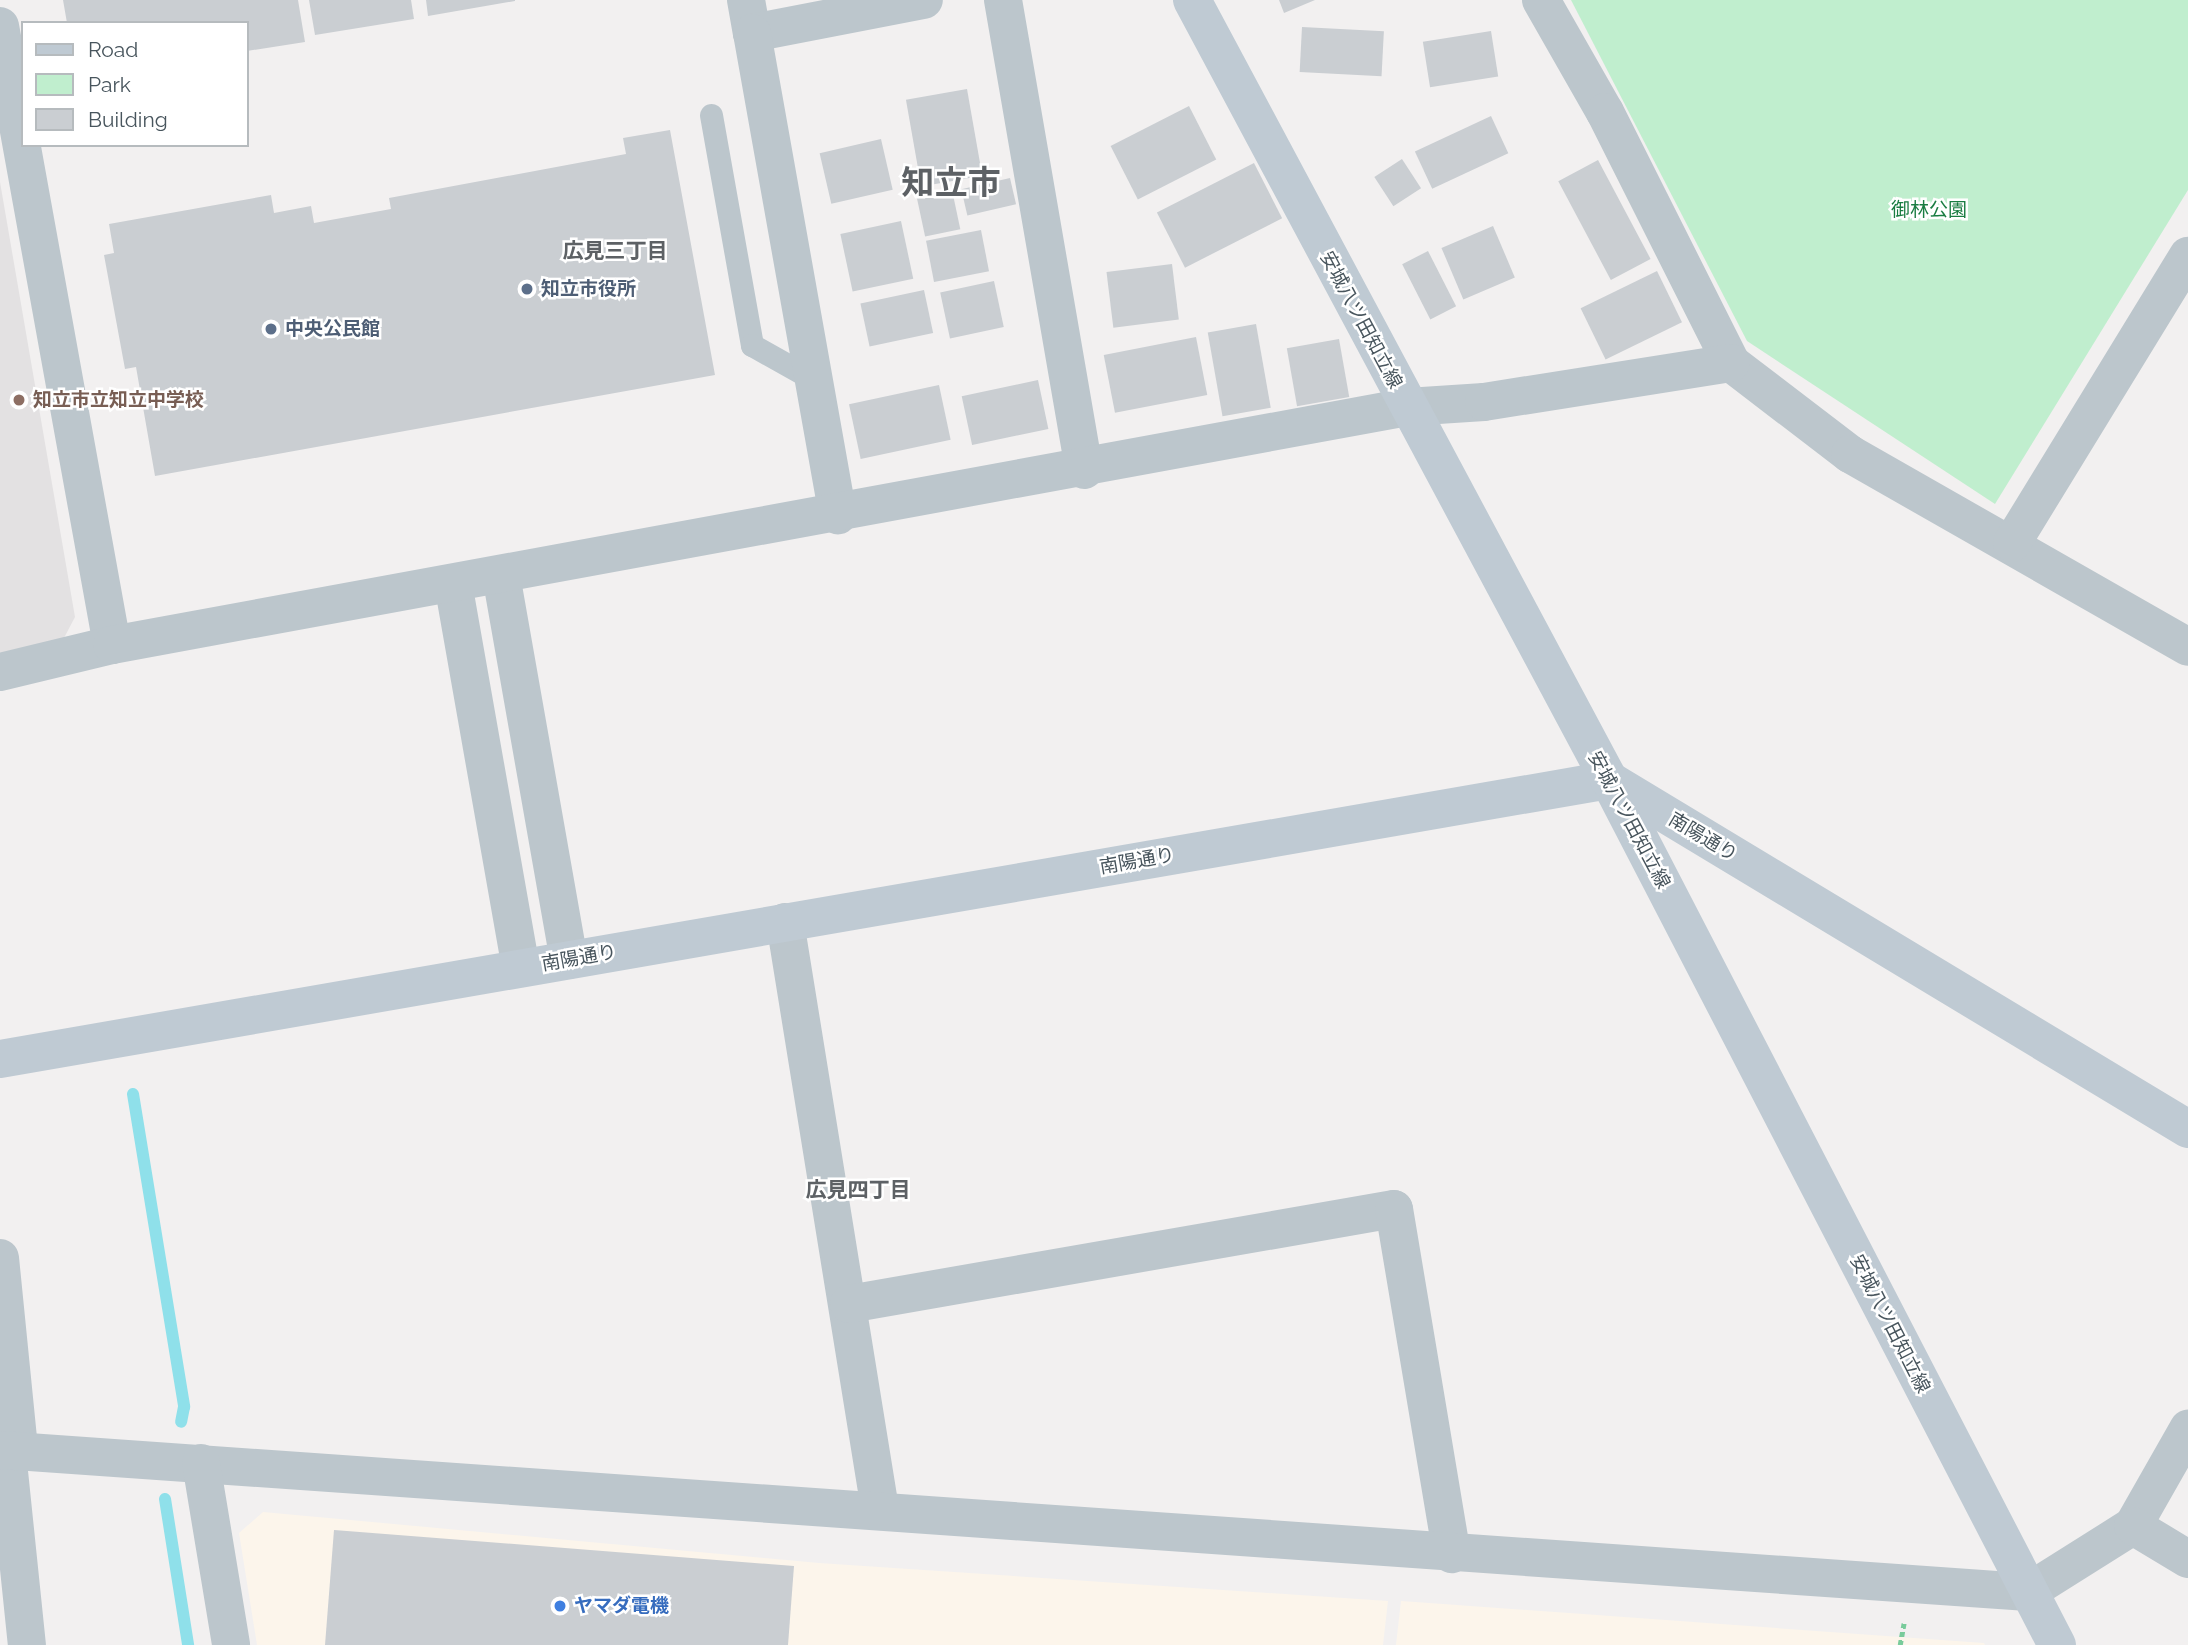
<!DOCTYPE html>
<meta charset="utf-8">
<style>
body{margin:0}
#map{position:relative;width:2188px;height:1645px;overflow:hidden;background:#f2f0f0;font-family:Raleway,"Noto Sans JP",sans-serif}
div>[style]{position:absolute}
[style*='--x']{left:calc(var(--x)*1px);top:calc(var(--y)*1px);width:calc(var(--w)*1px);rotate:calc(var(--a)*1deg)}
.commercial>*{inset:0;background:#fcf5eb}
.education>*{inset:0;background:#e3e1e2}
.green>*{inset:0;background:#c0eece}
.stream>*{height:12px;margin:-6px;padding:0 6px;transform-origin:6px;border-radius:6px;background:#8fe0ea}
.building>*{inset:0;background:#caced2;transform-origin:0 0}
.path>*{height:4.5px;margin-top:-2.25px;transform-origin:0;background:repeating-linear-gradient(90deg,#79cb9b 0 5px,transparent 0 8.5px)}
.lane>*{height:23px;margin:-11.5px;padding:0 11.5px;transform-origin:11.5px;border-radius:11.5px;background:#bcc6cc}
.street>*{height:38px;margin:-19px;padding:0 19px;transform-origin:19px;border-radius:19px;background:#bcc6cc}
.secondary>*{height:38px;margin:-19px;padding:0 19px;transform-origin:19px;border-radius:19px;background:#bfcad3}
.dots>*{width:19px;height:19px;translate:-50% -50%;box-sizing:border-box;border:4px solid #fff;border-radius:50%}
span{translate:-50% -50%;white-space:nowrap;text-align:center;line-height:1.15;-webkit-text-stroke:5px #fff;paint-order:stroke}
.park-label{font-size:19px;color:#1a7d42}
.service-label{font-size:19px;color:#4e5e75;font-weight:700}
.left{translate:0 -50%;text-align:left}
.street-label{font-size:19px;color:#48555d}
.education-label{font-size:19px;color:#785e54;font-weight:700}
.shop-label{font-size:19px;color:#366cbe;font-weight:700}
.neighbourhood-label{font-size:21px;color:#5d6165;font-weight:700}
.town-label{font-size:33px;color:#5d6165;font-weight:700}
.legend{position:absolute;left:21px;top:21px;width:228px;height:126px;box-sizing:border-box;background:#fff;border:2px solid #b6bbbe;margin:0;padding:9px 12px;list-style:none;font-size:21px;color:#48555d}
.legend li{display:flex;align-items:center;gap:14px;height:35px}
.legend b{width:35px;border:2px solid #b6bbbe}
</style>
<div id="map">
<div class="commercial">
<div style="clip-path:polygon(263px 1512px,819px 1563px,1388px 1601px,1383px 1645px,257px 1645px,239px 1533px)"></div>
<div style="clip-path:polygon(1401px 1601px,1984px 1643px,1985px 1645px,1396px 1645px)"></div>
</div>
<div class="education">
<div style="clip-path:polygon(0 182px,75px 617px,64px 638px,0 653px)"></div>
</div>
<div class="green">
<div style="clip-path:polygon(1571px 0,2188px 0,2188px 190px,1995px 504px,1747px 341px)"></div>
</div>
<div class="stream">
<div style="--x:133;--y:1094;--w:317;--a:80.7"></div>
<div style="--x:184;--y:1407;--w:15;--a:101"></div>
<div style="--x:165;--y:1499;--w:148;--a:81"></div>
</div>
<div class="building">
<div style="clip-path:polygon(63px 0,298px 0,305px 42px,247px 51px,247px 23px,67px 23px)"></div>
<div style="clip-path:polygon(309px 0,411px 0,414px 19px,315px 35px)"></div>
<div style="clip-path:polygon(426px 0,515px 0,515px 1px,428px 16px)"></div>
<div style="clip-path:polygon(1279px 0,1315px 0,1284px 13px)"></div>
<div style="left:1302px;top:27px;width:82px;height:45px;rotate:3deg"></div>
<div style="left:1491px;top:31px;width:46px;height:69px;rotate:81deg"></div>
<div style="left:967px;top:89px;width:88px;height:62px;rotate:80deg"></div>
<div style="left:1189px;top:106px;width:60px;height:88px;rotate:63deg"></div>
<div style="left:1491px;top:116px;width:41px;height:84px;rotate:65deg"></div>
<div style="clip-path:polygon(670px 130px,715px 375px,155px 476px,136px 367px,125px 369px,104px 255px,114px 253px,109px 224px,271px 195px,274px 213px,311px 206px,314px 223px,391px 209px,389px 198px,626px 154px,623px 138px)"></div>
<div style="left:881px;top:139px;width:52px;height:63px;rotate:77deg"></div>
<div style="left:1402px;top:159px;width:35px;height:33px;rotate:57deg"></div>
<div style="left:1598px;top:160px;width:112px;height:45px;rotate:62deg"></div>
<div style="left:1254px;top:163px;width:62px;height:109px;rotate:63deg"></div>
<div style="left:1010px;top:178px;width:27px;height:50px;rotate:77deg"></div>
<div style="left:952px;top:190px;width:40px;height:36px;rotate:78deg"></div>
<div style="left:901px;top:221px;width:59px;height:62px;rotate:78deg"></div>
<div style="left:1493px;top:226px;width:56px;height:56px;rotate:67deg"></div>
<div style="left:981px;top:230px;width:42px;height:56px;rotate:79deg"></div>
<div style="left:1428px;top:251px;width:62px;height:29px;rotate:63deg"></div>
<div style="left:1172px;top:264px;width:56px;height:66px;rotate:83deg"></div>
<div style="left:1657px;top:271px;width:57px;height:85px;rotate:64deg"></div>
<div style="left:994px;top:281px;width:47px;height:55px;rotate:78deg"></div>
<div style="left:924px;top:290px;width:44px;height:65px;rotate:78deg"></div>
<div style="left:1256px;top:324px;width:85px;height:49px;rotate:80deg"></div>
<div style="left:1196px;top:337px;width:59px;height:94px;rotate:79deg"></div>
<div style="left:1339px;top:339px;width:59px;height:53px;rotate:80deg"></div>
<div style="left:1038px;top:380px;width:50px;height:78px;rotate:78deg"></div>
<div style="left:939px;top:385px;width:56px;height:92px;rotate:78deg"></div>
<div style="clip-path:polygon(334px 1530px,794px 1566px,788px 1645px,325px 1645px)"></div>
</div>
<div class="path">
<div style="--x:1900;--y:1645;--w:22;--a:-80"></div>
</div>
<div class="lane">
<div style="--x:711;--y:115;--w:234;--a:79.9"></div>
<div style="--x:752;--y:345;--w:71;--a:29.4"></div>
</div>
<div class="street">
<div style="--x:746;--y:0;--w:34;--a:80"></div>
<div style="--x:752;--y:33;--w:175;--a:-10.9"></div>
<div style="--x:1003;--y:0;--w:477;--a:80.2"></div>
<div style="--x:1541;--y:0;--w:129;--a:60.3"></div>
<div style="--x:1605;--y:112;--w:281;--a:63.3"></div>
<div style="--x:1731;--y:363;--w:150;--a:37.4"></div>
<div style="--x:1850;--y:454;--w:389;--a:29.7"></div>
<div style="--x:0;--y:26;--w:629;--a:79.74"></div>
<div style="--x:752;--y:33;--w:490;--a:79.9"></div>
<div style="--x:2012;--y:543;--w:337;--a:-58.5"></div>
<div style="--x:501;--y:575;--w:391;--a:80"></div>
<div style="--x:453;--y:583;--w:391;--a:80"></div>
<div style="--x:0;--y:672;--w:115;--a:-13.6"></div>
<div style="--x:112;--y:645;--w:1317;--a:-10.41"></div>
<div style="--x:1407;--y:407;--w:77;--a:-3.7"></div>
<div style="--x:1484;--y:402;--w:250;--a:-9"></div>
<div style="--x:785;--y:922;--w:595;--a:80.81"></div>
<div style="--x:0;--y:1258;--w:193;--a:84.3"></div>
<div style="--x:19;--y:1450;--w:16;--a:133"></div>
<div style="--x:8;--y:1462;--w:184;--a:84.1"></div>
<div style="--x:849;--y:1304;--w:553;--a:-9.89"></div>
<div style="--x:1394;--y:1209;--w:350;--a:80.5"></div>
<div style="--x:0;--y:1450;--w:2033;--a:4.01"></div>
<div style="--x:2028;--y:1592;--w:124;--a:-32.2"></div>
<div style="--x:2133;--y:1526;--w:112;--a:-60.4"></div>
<div style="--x:201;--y:1463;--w:184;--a:80.6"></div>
<div style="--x:2133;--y:1526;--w:64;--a:31"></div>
</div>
<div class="secondary">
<div style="--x:1192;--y:0;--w:884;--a:61.87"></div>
<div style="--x:1609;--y:780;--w:974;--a:62.62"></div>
<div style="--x:0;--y:1059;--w:1633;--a:-9.84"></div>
<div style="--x:1609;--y:780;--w:676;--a:31.08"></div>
</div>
<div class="dots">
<div style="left:527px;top:289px;background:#5c6f8a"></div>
<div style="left:271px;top:329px;background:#5c6f8a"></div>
<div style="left:19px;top:400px;background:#8d6e63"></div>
<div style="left:560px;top:1606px;background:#3f7fe0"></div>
</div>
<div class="park-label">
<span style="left:1929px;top:210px">御林公園</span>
</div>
<div class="service-label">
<span class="left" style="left:541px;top:289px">知立市役所</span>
<span class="left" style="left:285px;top:329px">中央公民館</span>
</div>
<div class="street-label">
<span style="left:1361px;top:320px;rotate:62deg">安城八ツ田知立線</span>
<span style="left:1629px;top:820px;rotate:62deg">安城八ツ田知立線</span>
<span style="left:1703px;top:837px;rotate:31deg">南陽通り</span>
<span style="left:1137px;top:861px;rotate:-10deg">南陽通り</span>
<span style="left:579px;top:958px;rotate:-10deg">南陽通り</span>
<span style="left:1890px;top:1324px;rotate:63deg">安城八ツ田知立線</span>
</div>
<div class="education-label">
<span class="left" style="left:33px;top:400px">知立市立知立中学校</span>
</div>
<div class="shop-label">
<span class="left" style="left:574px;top:1606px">ヤマダ電機</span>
</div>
<div class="neighbourhood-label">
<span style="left:615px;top:251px">広見三丁目</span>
<span style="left:858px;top:1190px">広見四丁目</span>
</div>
<div class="town-label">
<span style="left:951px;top:183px">知立市</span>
</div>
<ul class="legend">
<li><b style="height:9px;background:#bfcad3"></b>Road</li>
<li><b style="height:19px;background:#c0eece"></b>Park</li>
<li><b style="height:19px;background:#caced2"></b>Building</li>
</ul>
</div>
